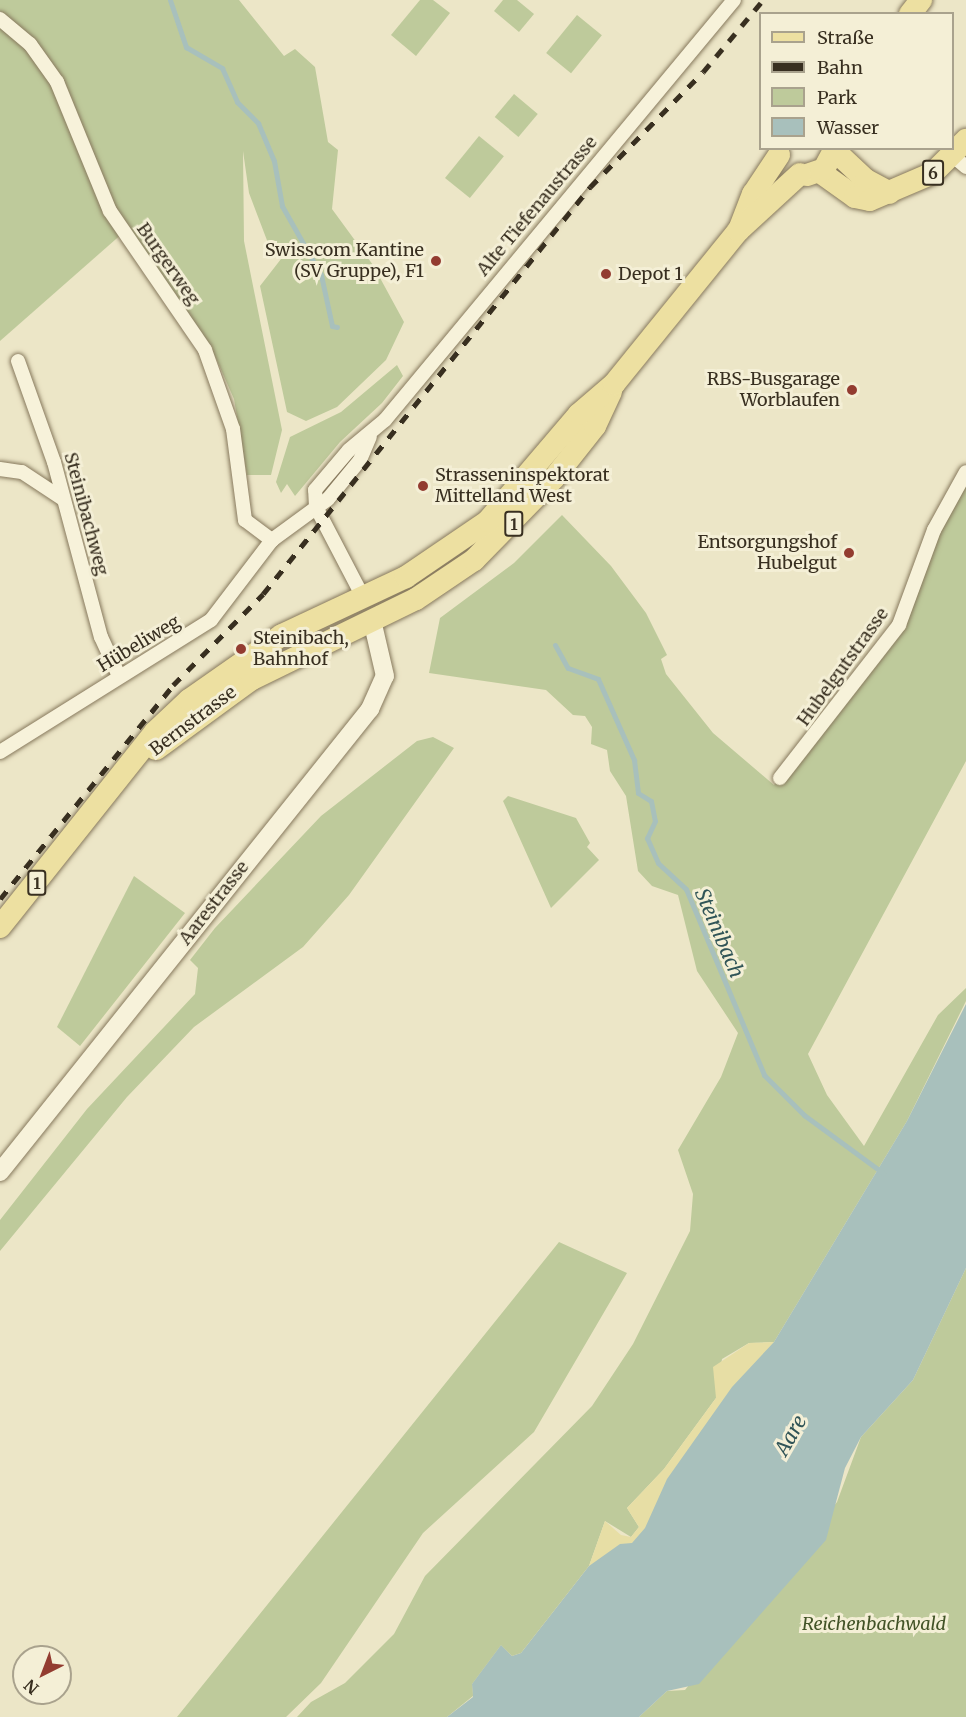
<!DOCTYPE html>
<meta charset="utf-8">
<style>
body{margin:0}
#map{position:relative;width:966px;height:1717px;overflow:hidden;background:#ece6c7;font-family:Merriweather,serif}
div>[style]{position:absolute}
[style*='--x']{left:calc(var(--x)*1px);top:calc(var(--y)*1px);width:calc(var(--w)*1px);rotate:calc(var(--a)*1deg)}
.green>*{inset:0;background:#beca9b;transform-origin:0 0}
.sand>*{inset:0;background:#e7dea5}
.water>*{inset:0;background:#a8c0bc}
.stream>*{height:5px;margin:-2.5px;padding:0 2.5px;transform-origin:2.5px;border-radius:2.5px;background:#a8c0bc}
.roads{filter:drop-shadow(0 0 2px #87795d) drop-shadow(0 0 2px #87795d)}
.minor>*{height:14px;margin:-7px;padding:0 7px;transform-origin:7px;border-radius:7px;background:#f7f2da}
.tertiary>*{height:18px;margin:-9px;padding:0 9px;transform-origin:9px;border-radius:9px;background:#f7f2da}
.primary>*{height:22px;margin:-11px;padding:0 11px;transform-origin:11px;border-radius:11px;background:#ede0a1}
.rail>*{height:4.5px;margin-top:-2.25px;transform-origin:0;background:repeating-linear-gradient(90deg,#382f20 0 10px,transparent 0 20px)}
.dots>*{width:16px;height:16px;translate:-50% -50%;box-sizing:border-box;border:3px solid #f4efd6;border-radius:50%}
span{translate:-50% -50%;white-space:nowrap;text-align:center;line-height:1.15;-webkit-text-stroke:6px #f4efd6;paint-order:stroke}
.shield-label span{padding:2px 4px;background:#f4efd6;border:2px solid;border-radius:4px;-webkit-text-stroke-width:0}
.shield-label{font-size:16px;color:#382f20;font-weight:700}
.street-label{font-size:18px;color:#382f20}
.poi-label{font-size:18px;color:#382f20}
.right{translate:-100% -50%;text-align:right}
.left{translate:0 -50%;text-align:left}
.park-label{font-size:18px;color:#425327;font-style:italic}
.water-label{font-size:20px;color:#305457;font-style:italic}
.legend{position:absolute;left:759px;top:12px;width:195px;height:138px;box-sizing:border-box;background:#f4efd6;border:2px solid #a9a28d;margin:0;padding:8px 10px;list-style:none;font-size:18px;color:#382f20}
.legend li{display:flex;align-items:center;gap:12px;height:30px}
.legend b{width:30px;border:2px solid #a9a28d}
.north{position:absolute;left:12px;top:1645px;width:60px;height:60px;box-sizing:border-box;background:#f4efd6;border:2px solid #a9a28d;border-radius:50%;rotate:222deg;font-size:16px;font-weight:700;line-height:24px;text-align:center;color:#382f20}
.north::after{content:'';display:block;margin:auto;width:21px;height:27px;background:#933c30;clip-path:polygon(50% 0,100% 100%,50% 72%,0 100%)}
</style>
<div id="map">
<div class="green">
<div style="clip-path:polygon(0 0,239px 0,284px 56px,295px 49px,315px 67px,328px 142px,338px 150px,332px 209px,373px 265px,404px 322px,386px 360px,337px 407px,306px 421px,287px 412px,260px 286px,281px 259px,268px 243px,249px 193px,243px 151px,244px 241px,282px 430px,271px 475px,247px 475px,234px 399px,211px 347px,109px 198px,62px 79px,33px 39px,0 11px)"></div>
<div style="clip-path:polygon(420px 0,433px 0,450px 13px,416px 56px,391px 35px)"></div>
<div style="clip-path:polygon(503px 0,517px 0,534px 14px,519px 32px,494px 11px)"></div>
<div style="left:577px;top:15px;width:32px;height:49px;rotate:39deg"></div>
<div style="clip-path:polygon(0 19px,45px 63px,124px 232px,0 341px)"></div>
<div style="left:514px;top:94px;width:31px;height:30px;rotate:40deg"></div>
<div style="left:479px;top:136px;width:32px;height:54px;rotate:39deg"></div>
<div style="clip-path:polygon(397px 365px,403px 376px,382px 403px,340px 442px,295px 496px,287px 484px,281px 493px,276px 482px,290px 437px,341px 412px)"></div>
<div style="clip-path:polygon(966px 472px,966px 761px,808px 1054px,827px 1095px,864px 1146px,938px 1015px,966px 988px,966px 1001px,907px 1121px,774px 1342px,749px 1343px,722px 1359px,716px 1398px,664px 1469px,627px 1508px,639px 1527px,631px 1537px,605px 1521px,589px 1566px,521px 1653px,512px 1656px,501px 1646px,473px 1696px,447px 1717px,297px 1717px,311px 1702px,345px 1683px,394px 1634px,425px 1576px,592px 1406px,633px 1344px,690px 1231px,693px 1194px,678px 1150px,721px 1077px,738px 1033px,697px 971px,678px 895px,652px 886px,638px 871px,626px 796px,610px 771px,607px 750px,591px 744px,592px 727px,585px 716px,573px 715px,546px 690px,429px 673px,440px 618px,514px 563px,562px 515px,611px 566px,646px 613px,667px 655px,661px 659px,666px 674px,713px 733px,774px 785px,883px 649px)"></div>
<div style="clip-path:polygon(433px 737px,454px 748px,349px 895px,303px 947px,194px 1027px,127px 1097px,0 1251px,0 1220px,87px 1109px,195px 994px,198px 968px,190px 960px,215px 928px,321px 816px,417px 741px)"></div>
<div style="clip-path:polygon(508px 796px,576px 818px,590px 843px,587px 847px,599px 860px,551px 908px,503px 801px)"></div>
<div style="clip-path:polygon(134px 876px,185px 913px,80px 1046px,57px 1027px)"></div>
<div style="clip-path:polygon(559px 1242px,627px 1273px,534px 1432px,423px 1533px,321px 1683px,286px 1717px,177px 1717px)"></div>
<div style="clip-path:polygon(966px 1268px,966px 1717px,639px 1717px,667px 1691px,685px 1690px,837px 1502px,861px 1437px,913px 1380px)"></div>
</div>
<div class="sand">
<div style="clip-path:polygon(774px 1342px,712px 1473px,474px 1708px,472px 1684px,501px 1645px,512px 1656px,521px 1653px,589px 1566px,605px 1521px,621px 1535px,631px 1537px,639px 1527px,627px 1508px,664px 1469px,716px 1398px,713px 1367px,749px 1343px)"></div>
</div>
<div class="water">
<div style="clip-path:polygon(966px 1004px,966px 1268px,913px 1380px,861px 1437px,845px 1468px,826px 1540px,699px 1684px,667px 1691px,639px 1717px,447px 1717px,473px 1697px,472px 1684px,501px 1645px,512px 1656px,521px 1653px,589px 1566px,620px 1544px,632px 1543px,645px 1528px,667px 1479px,732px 1387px,774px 1342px,907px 1121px)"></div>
</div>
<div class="stream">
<div style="--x:170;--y:0;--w:50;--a:71.2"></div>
<div style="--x:186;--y:47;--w:42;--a:30.3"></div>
<div style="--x:222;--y:68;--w:37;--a:66"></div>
<div style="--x:237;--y:102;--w:30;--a:45"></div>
<div style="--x:258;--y:123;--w:41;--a:67.2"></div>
<div style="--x:274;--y:161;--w:46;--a:79.9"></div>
<div style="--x:282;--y:206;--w:79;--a:60.5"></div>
<div style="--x:321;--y:275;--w:52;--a:77.8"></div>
<div style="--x:332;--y:326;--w:5;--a:11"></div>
<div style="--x:555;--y:645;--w:26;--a:61"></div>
<div style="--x:568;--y:668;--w:32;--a:20"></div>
<div style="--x:598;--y:679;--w:89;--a:66"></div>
<div style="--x:634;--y:760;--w:33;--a:83"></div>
<div style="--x:638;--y:793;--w:15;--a:32"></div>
<div style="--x:651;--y:801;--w:20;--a:79"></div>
<div style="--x:655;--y:821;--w:19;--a:115"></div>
<div style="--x:647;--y:838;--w:27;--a:66"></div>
<div style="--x:658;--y:863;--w:38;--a:43"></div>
<div style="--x:686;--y:889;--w:202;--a:67.2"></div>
<div style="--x:764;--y:1075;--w:57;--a:45"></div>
<div style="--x:804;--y:1115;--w:98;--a:36.3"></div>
</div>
<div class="roads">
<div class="minor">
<div style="--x:0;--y:19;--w:39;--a:40"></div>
<div style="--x:30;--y:44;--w:47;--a:54.6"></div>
<div style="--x:57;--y:82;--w:139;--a:67.7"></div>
<div style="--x:110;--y:211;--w:168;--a:55.6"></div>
<div style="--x:205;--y:350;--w:84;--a:70.5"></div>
<div style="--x:233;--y:429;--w:92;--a:82.5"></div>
<div style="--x:245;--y:520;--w:34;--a:37"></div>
<div style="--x:953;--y:156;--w:17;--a:40"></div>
<div style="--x:18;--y:361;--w:107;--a:70.4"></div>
<div style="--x:54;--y:462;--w:181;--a:75"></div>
<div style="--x:101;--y:637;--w:43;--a:65.2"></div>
<div style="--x:0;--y:469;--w:22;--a:8"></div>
<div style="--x:22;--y:472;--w:49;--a:33.4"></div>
<div style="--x:363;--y:597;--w:102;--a:-117.6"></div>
<div style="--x:316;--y:507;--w:17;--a:-93"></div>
<div style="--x:315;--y:490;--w:52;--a:-49.6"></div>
<div style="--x:349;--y:450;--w:47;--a:-39.8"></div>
<div style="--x:385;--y:420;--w:546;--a:-50.28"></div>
<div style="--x:0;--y:752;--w:249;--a:-32"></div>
<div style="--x:211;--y:620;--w:101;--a:-52.7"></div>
<div style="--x:272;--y:540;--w:69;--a:-36.2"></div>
<div style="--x:328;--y:499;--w:50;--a:-50.6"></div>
<div style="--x:360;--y:460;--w:25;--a:-67"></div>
<div style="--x:780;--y:778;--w:194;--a:-52.1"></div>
<div style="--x:899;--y:625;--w:101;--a:-69.8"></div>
<div style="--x:934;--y:530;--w:66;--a:-61.1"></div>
</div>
<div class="tertiary">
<div style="--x:0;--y:1172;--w:593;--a:-51.37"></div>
<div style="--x:370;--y:709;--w:36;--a:-66"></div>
<div style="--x:385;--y:676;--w:57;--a:-103.1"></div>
</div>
<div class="primary">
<div style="--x:910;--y:14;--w:18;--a:-52"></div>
<div style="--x:835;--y:151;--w:42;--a:43.1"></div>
<div style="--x:866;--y:180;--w:27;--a:28"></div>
<div style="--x:820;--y:172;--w:43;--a:35.5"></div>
<div style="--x:855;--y:197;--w:15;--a:11"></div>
<div style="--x:870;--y:200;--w:69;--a:-23.2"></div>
<div style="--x:933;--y:173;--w:47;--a:-45"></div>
<div style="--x:807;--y:175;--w:18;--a:-19"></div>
<div style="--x:824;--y:169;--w:24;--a:-62"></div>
<div style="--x:739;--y:230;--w:39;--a:-69"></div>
<div style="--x:753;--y:194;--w:47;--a:-56.3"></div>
<div style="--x:156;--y:749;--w:119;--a:-36.1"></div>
<div style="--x:252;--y:679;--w:182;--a:-26"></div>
<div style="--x:416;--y:599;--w:70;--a:-33.9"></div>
<div style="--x:474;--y:560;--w:115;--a:-45.7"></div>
<div style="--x:554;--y:478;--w:66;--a:-51.7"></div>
<div style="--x:595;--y:426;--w:38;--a:-65"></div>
<div style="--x:0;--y:927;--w:249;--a:-51.5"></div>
<div style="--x:155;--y:732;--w:47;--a:-43.3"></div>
<div style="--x:189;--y:700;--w:113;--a:-35"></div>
<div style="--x:282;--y:635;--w:137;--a:-25.1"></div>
<div style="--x:406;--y:577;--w:99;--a:-34.3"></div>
<div style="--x:488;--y:521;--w:140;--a:-49.6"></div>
<div style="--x:579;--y:414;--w:46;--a:-40.6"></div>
<div style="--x:614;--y:384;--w:197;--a:-51"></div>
<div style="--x:738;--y:231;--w:84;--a:-42.6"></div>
</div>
</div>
<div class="rail">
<div style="--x:0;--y:899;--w:275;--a:-51"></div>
<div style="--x:173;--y:685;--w:128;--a:-45.3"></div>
<div style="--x:263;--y:594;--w:522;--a:-51.22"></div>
<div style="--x:590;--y:187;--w:161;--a:-45.5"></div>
<div style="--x:703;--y:72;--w:94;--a:-50.2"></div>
</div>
<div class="dots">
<div style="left:436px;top:261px;background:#933c30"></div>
<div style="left:606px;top:274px;background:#933c30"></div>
<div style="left:852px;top:390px;background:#933c30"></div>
<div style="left:423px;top:486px;background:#933c30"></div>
<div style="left:849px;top:553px;background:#933c30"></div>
<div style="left:241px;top:649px;background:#933c30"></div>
</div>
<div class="shield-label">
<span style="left:933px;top:173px">6</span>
<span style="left:514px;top:524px">1</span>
<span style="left:37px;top:883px">1</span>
</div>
<div class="street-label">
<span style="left:537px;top:206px;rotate:-50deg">Alte Tiefenaustrasse</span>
<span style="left:168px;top:264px;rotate:55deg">Burgerweg</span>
<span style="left:86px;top:514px;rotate:75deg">Steinibachweg</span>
<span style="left:139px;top:644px;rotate:-31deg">Hübeliweg</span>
<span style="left:843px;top:667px;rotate:-54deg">Hubelgutstrasse</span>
<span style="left:193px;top:721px;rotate:-37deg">Bernstrasse</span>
<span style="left:214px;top:903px;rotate:-52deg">Aarestrasse</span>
</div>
<div class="poi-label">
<span class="right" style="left:424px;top:261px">Swisscom Kantine<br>(SV Gruppe), F1</span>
<span class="left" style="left:618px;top:274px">Depot 1</span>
<span class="right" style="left:840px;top:390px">RBS-Busgarage<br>Worblaufen</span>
<span class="left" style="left:435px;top:486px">Strasseninspektorat<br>Mittelland West</span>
<span class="right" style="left:837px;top:553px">Entsorgungshof<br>Hubelgut</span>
<span class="left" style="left:253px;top:649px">Steinibach,<br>Bahnhof</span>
</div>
<div class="park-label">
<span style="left:874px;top:1624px">Reichenbachwald</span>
</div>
<div class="water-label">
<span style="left:720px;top:933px;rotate:67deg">Steinibach</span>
<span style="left:790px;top:1435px;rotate:-60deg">Aare</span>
</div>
<ul class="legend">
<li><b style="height:8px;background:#ede0a1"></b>Straße</li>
<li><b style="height:8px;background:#382f20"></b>Bahn</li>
<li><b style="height:16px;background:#beca9b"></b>Park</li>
<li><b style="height:16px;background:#a8c0bc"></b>Wasser</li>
</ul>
<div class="north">N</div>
</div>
